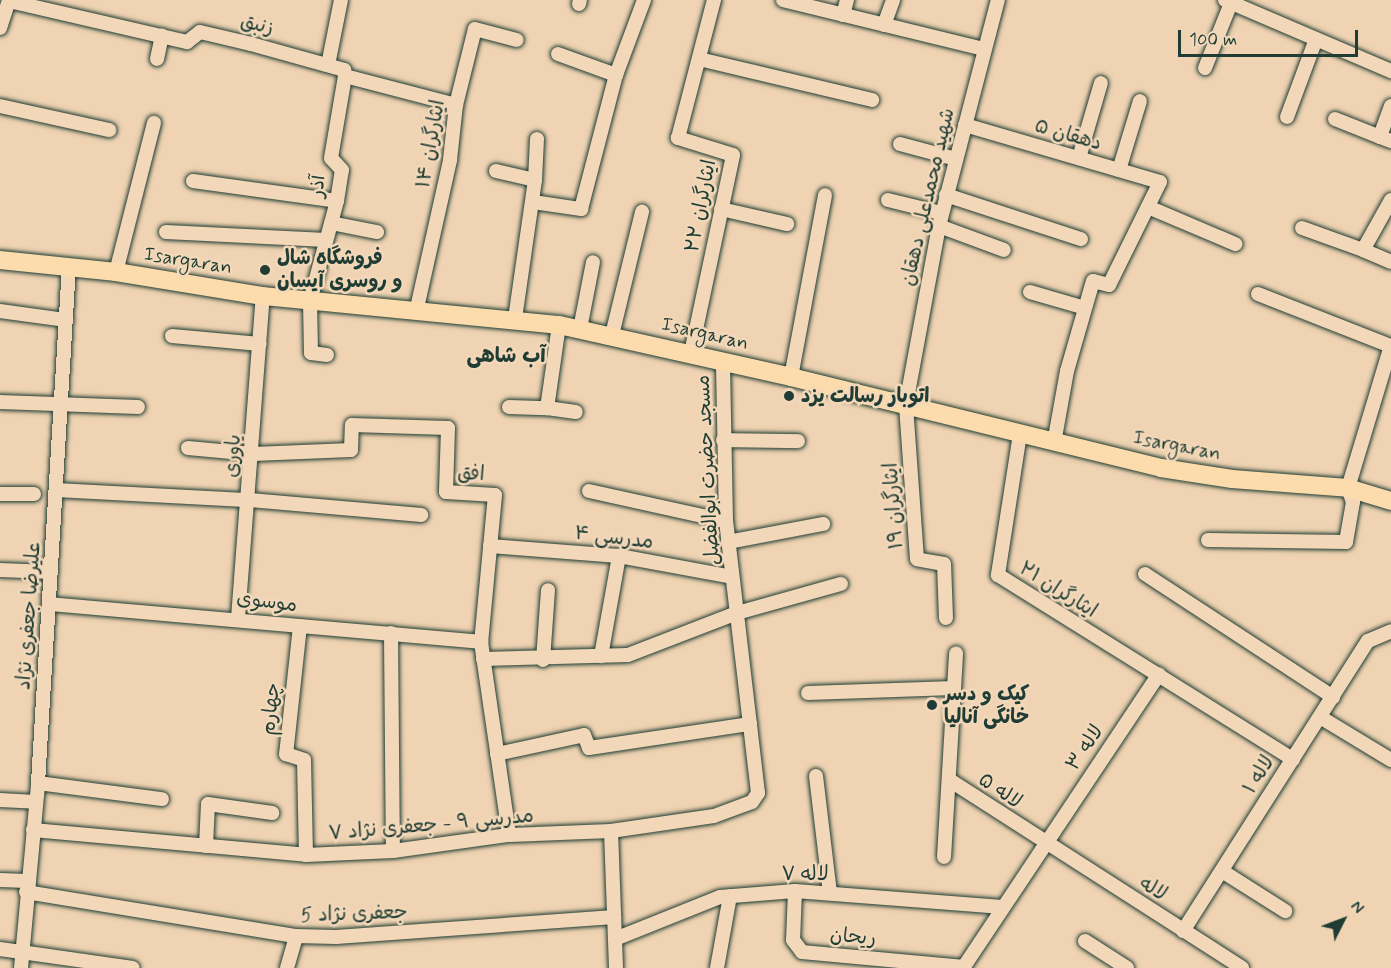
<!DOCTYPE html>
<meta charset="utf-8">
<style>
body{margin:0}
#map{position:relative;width:1391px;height:968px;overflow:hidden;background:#efd3b2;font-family:Mynerve,"Playpen Sans Arabic",sans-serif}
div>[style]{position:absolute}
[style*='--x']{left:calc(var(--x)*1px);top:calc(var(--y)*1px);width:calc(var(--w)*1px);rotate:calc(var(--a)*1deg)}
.roads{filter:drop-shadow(0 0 2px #1f3d34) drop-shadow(0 0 2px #1f3d34)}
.minor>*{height:14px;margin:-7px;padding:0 7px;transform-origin:7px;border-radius:7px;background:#f2d7b9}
.major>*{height:18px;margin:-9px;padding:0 9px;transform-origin:9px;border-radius:9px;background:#fcdcac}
.dots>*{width:16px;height:16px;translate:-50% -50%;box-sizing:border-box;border:3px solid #f2d7b9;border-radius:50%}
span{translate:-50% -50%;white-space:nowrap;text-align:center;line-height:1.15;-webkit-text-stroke:5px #f2d7b9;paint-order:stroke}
.street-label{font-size:20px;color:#1f3d34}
.poi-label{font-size:20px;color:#1f3d34;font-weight:700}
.left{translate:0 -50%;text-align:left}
.neighbourhood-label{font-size:21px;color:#1f3d34;font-weight:700}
.north{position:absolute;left:1313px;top:890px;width:60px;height:60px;-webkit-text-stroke:4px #f2d7b9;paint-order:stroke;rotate:48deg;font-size:16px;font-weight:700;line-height:24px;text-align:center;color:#1f3d34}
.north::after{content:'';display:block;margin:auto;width:21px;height:27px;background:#1f3d34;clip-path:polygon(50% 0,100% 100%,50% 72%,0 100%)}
.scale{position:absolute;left:1178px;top:30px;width:180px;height:27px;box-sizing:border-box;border:3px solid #1f3d34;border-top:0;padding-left:8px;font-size:18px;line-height:21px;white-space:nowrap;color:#1f3d34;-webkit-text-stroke:4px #f2d7b9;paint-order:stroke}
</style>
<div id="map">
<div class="roads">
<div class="minor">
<div style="--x:783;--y:0;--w:207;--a:13.7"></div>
<div style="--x:1225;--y:0;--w:181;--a:23.2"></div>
<div style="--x:9;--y:1;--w:183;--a:13"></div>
<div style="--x:187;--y:42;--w:16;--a:-38"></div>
<div style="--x:200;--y:32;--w:52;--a:13.2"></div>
<div style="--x:251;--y:44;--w:97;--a:15.6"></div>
<div style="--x:344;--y:70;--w:6;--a:81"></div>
<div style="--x:345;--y:76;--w:115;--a:14.6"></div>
<div style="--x:579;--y:4;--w:4;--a:-76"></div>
<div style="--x:843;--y:15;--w:16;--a:-75"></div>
<div style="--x:884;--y:25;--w:27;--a:-70"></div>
<div style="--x:0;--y:28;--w:29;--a:-72"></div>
<div style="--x:558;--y:54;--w:62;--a:19.9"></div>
<div style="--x:157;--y:59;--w:24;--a:-78"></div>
<div style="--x:699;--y:59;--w:178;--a:13.3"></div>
<div style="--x:328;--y:65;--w:66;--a:-78.7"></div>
<div style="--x:1205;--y:68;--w:70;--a:-68.2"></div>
<div style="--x:0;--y:106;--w:112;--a:12.4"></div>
<div style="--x:1391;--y:106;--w:33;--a:110"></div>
<div style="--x:1380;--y:137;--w:12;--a:20"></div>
<div style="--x:1287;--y:117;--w:83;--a:-69.6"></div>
<div style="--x:1335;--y:119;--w:48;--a:21.8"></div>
<div style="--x:965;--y:125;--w:203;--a:16.3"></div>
<div style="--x:1160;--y:182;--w:115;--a:116.3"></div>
<div style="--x:1109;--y:285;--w:16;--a:-166"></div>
<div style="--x:1093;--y:281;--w:94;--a:106.1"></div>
<div style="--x:1067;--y:371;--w:73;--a:100.2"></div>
<div style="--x:900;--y:144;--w:58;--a:15"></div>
<div style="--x:1079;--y:158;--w:78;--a:-73.7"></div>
<div style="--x:1119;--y:170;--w:72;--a:-73.1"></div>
<div style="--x:496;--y:171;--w:40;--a:13"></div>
<div style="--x:535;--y:180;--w:139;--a:98.2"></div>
<div style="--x:535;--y:180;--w:41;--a:-87.2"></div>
<div style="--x:193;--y:181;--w:145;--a:7.9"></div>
<div style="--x:946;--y:195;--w:142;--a:18.1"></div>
<div style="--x:888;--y:200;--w:55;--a:13.8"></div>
<div style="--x:1391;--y:200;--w:57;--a:119.2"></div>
<div style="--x:1363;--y:250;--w:30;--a:23"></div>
<div style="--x:533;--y:202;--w:49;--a:8.3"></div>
<div style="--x:581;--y:209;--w:138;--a:-75.4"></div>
<div style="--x:616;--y:75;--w:80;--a:-69.5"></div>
<div style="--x:1148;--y:207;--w:95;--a:23"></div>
<div style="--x:721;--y:209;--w:68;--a:12.8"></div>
<div style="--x:331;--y:223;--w:47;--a:11.1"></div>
<div style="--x:939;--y:226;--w:69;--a:20.3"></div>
<div style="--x:1302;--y:228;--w:65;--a:19.8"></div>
<div style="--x:166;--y:232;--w:160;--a:2.9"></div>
<div style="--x:116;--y:272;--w:154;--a:-75.7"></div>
<div style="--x:1030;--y:292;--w:57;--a:16.2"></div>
<div style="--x:1258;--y:294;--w:143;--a:21.4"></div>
<div style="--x:417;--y:308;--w:152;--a:-77.4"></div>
<div style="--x:450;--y:160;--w:55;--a:-83.8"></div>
<div style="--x:456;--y:105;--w:78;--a:-76"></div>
<div style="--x:475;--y:29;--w:43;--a:14.7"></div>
<div style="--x:0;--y:311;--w:67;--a:7.8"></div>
<div style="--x:559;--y:325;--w:84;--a:98.2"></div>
<div style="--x:547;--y:408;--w:29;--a:8"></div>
<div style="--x:580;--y:329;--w:68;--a:-79"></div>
<div style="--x:612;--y:335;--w:127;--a:-76.3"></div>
<div style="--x:172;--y:336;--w:88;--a:5.2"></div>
<div style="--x:691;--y:353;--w:202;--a:-78"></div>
<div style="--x:733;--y:155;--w:58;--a:-162.8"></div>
<div style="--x:678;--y:138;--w:143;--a:-75.4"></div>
<div style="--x:327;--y:355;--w:16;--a:-173"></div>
<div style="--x:311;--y:353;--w:52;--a:-91.1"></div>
<div style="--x:310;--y:301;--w:104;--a:-74.9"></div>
<div style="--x:337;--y:201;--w:31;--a:-81"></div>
<div style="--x:342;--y:170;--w:16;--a:-133"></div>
<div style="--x:331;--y:158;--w:83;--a:-80.3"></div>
<div style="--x:791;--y:377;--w:185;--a:-79.4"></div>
<div style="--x:0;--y:402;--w:138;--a:2.1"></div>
<div style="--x:509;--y:407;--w:38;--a:2"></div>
<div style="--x:1020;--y:434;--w:143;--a:98.9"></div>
<div style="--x:998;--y:575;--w:348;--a:32"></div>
<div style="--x:723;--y:440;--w:75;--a:0.8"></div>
<div style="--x:188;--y:448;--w:65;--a:5.3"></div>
<div style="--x:253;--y:454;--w:98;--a:-2.3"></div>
<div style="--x:351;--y:450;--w:25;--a:-88"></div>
<div style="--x:352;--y:425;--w:96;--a:1.8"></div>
<div style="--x:448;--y:428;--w:64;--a:91.8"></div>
<div style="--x:446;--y:492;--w:49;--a:3.5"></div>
<div style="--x:495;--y:495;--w:148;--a:95.4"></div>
<div style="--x:481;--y:642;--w:195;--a:81.7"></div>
<div style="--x:56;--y:490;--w:194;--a:3"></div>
<div style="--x:250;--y:500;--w:172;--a:5"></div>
<div style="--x:589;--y:491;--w:140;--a:12.4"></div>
<div style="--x:0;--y:494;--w:34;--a:0"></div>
<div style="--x:1208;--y:540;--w:138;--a:0.8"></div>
<div style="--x:1346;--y:542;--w:41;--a:-80.1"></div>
<div style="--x:1353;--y:502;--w:15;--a:-110"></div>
<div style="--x:1348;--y:488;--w:148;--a:-73.2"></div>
<div style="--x:728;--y:542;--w:97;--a:-10.7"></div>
<div style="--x:490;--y:546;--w:129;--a:4.4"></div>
<div style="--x:619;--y:556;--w:115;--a:10.5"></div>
<div style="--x:0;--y:570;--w:51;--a:2.2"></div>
<div style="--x:1145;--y:574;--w:225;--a:33.2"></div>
<div style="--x:49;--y:604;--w:434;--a:5"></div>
<div style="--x:238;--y:618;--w:323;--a:-85.6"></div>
<div style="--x:946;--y:618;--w:54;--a:-92.1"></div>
<div style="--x:944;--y:564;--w:27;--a:-170"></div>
<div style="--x:917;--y:559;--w:155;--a:-94.1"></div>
<div style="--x:906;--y:404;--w:181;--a:-79.5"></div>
<div style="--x:939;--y:226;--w:234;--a:-75.4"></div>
<div style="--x:300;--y:626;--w:129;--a:96.2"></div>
<div style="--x:286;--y:754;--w:19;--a:18"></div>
<div style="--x:304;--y:760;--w:95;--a:88.8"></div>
<div style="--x:391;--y:633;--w:218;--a:89.5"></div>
<div style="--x:601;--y:656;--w:102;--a:-79.8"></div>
<div style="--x:483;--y:659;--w:145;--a:-1.6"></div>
<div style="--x:628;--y:655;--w:117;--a:-21.1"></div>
<div style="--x:737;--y:613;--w:108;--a:-15.6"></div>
<div style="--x:543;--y:660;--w:70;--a:-85.9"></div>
<div style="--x:808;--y:693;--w:146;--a:-2"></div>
<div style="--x:1320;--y:717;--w:83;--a:31.2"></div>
<div style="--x:497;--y:754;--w:89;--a:-12.3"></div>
<div style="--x:584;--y:735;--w:14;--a:69"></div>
<div style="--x:589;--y:748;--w:163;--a:-8.5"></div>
<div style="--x:816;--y:776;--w:118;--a:83.2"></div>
<div style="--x:951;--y:781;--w:346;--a:32.7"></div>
<div style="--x:38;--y:783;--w:125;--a:7.4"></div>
<div style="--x:0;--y:800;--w:36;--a:3"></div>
<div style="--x:33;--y:830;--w:274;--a:5.2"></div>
<div style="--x:306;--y:855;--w:87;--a:-2.6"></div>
<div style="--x:393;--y:851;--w:117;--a:-7.9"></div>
<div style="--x:509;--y:835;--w:102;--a:-2.2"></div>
<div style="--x:611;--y:831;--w:104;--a:-8.3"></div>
<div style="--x:714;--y:816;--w:40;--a:-20.2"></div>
<div style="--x:752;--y:802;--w:11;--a:-56"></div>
<div style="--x:758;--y:793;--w:274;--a:-96.7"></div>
<div style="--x:726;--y:521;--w:160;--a:-91.1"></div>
<div style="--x:611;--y:831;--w:137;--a:87.9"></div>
<div style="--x:206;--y:846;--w:42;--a:-87.3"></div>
<div style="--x:208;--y:804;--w:65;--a:8"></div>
<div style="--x:944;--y:857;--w:204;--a:-86.6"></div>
<div style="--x:1222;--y:871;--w:75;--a:32.4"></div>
<div style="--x:0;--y:880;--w:27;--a:2"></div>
<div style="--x:795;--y:891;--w:49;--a:92.3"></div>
<div style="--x:793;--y:940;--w:15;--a:53"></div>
<div style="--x:802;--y:952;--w:163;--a:5.3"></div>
<div style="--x:26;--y:892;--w:274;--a:9.3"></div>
<div style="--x:296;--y:936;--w:40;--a:1.4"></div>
<div style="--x:336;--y:937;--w:279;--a:-4.1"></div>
<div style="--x:1183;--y:931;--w:344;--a:-57.5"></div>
<div style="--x:1368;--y:641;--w:25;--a:-23"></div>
<div style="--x:615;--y:939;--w:113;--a:-21.8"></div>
<div style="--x:720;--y:897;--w:75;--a:-4.6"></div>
<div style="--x:795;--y:891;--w:208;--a:4.4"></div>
<div style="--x:1085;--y:941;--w:50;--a:32.7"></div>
<div style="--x:0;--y:949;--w:134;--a:8.1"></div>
<div style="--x:21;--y:968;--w:186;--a:-84.7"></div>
<div style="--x:38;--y:783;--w:518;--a:-86.57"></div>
<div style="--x:287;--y:968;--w:33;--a:-74"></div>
<div style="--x:717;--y:968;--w:73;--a:-79.8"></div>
<div style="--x:963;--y:968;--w:353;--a:-56.3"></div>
</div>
<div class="major">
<div style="--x:0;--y:260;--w:117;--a:5.9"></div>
<div style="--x:116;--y:272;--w:149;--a:9.3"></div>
<div style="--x:263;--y:296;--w:297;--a:5.6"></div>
<div style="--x:559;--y:325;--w:238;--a:12.6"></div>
<div style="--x:791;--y:377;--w:381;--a:13.8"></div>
<div style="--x:1161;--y:468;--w:72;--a:8.8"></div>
<div style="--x:1232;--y:479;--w:116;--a:4.4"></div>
<div style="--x:1348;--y:488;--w:45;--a:16.8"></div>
</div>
</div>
<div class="dots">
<div style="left:265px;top:270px;background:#1f3d34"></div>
<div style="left:789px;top:396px;background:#1f3d34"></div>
<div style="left:932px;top:705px;background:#1f3d34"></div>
</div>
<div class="street-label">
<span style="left:257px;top:25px;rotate:14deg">زنبق</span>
<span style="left:1068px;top:135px;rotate:16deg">دهقان ۵</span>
<span style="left:431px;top:144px;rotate:-80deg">ایثارگران ۱۴</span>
<span style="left:318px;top:186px;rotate:-84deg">آذر</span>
<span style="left:928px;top:197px;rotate:-77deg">شهید محمدعلی دهقان</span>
<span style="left:701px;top:206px;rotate:-79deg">ایثارگران ۲۲</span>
<span style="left:188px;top:261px;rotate:9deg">Isargaran</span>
<span style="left:705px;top:334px;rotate:13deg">Isargaran</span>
<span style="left:1177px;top:446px;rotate:11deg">Isargaran</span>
<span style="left:233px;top:456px;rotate:-86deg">یاوری</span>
<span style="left:708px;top:470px;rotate:-93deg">مسجد حضرت ابوالفضل</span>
<span style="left:471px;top:474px;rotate:3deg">افق</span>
<span style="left:894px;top:506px;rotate:-94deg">ایثارگران ۱‍۹</span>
<span style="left:614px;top:538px;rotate:7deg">مدرسی ۴</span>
<span style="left:1058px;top:590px;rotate:32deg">ایثارگران ۲۱</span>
<span style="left:267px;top:602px;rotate:7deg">موسوی</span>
<span style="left:29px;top:616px;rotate:-86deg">علیرضا جعفری نژاد</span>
<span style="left:271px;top:709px;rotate:-84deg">چهارم</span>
<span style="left:1085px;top:748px;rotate:-56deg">لاله ۳</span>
<span style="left:1259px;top:775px;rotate:-58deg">لاله ۱</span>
<span style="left:1000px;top:791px;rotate:34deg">لاله ۵</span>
<span style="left:431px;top:825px;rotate:-5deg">مدرسی ۹ - جعفری نژاد ۷</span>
<span style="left:805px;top:874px">لاله ۷</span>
<span style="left:1153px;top:889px;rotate:32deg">لاله</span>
<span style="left:354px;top:914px;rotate:-2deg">جعفری نژاد 5</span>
<span style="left:853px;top:937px;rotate:5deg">ریحان</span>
</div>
<div class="poi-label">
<span class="left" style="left:277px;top:270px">فروشگاه شال<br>و روسری آیسان</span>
<span class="left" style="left:801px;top:396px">اتوبار رسالت یزد</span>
<span class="left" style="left:944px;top:706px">کیک و دسر<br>خانگی آنالیا</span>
</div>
<div class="neighbourhood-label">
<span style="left:506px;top:356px">آب شاهی</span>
</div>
<div class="north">N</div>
<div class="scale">100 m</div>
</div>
